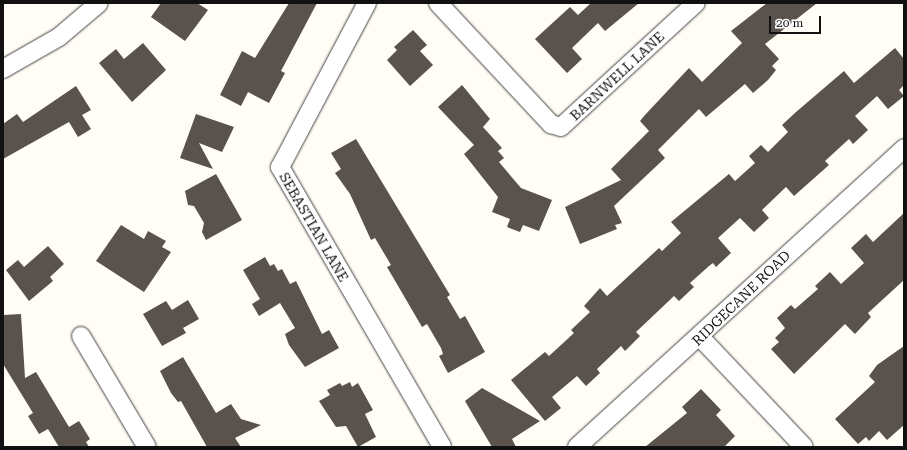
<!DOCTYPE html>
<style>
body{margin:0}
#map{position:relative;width:907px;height:450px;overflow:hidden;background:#fffdf5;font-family:"Roboto Serif",serif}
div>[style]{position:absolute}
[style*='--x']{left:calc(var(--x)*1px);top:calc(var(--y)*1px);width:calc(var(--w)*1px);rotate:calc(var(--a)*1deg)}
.building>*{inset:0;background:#5a524d}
.roads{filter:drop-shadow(0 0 1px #444) drop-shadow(0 0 1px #444)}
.minor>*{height:18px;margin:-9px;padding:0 9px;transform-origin:9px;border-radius:9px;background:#fff}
span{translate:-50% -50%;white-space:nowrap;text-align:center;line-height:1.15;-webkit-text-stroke:4px #fff;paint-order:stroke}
.street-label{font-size:14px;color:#111}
.frame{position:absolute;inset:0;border:4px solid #111;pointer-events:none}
.scale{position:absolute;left:769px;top:16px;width:52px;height:18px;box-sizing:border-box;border:2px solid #111;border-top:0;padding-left:5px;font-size:12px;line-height:14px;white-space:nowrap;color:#111;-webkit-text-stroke:3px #fff;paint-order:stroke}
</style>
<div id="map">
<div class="building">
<div style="clip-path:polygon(161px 3px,197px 3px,208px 10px,185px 41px,151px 17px)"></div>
<div style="clip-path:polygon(289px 3px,317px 3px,281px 71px,285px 73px,269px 103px,248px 92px,241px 106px,220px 95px,242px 51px,255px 58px)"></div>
<div style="clip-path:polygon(591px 3px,639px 3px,605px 31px,598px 23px,572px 48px,582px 59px,567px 73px,535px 39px,570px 7px,578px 15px)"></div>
<div style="clip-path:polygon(767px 3px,817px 3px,765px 44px,779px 59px,772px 66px,776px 70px,768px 80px,753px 93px,745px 84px,706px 117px,699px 109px,658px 150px,665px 158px,614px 206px,622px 223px,615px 225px,617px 229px,580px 244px,565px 207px,621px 180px,611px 169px,649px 131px,640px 121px,645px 115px,689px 68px,702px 82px,742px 43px,731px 31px)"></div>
<div style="clip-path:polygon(413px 30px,427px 45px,420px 51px,433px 65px,410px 86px,387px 60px,397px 50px,394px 47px)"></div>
<div style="clip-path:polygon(143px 43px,166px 70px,132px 102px,99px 63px,116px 49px,124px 59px)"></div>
<div style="clip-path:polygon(895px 48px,904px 59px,904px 85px,899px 90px,904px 96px,888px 109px,877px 96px,855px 116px,868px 130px,853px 144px,849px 139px,825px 161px,829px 165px,794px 196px,786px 187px,762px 210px,769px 218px,754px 232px,740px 218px,718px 238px,731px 253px,716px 267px,713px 263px,709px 266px,690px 283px,694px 287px,679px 301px,674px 296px,636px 332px,640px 336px,625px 351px,621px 346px,597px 369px,600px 373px,586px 386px,577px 376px,552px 397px,561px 408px,545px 421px,511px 380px,545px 352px,549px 356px,574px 333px,571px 330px,590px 312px,584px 306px,600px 288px,607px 296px,659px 248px,662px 251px,681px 233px,671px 222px,729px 174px,735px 181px,755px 163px,749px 156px,761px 145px,768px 152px,788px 132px,782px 125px,796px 112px,844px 71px,854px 83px)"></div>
<div style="clip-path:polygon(462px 85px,490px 119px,483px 127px,502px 148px,498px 151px,504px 158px,499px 162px,521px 188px,552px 200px,539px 231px,523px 225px,520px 232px,507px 227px,510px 219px,492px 212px,498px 197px,464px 154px,474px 145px,438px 107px)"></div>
<div style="clip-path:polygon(76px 86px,91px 110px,82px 115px,91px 129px,78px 137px,69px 122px,3px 159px,3px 124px,17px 114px,23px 122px)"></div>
<div style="clip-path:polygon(196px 114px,234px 127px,222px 152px,199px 143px,213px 169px,180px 158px)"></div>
<div style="clip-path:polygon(356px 139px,450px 295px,447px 297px,460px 319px,465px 316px,485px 352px,448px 373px,439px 356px,443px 354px,441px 348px,427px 324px,422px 327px,387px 267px,391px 265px,375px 238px,371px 240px,350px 194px,335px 173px,341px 169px,331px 153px)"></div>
<div style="clip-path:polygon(216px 174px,242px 220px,206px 240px,202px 232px,204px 223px,194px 206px,188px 205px,185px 191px)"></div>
<div style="clip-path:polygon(904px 213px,904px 280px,868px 313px,871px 317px,855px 334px,845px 324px,794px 374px,771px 349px,779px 342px,775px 338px,785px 328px,777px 318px,791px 305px,795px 309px,818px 289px,815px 286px,830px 272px,841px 284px,864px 263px,851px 248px,866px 234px,873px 242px)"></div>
<div style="clip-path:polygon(121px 225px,144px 239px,148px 231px,166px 241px,162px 247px,171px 252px,144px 292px,96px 261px)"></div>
<div style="clip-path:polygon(48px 246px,64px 264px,50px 277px,53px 281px,29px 301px,6px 270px,18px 260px,24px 267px)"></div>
<div style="clip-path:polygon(265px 257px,270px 266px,274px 264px,278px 271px,282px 269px,290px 284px,296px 281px,322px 334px,329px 330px,339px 348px,305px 367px,289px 345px,285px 334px,295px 328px,280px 303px,259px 316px,252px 304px,260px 299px,243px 270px)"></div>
<div style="clip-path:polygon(188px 300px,199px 319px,183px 328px,186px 333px,162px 346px,143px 314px,166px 301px,172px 310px)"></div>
<div style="clip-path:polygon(21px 314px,25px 378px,36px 372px,69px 427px,79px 421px,90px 439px,86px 442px,89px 447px,59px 447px,48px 429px,39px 434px,28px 416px,33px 413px,3px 364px,3px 315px)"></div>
<div style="clip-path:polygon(904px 346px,904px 425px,887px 440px,879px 431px,869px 441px,866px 437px,858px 444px,835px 419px,875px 382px,869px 376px,877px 365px)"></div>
<div style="clip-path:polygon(183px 357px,216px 413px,231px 404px,241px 419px,261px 425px,235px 438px,241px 447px,207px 447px,181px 401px,178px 402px,171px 393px,160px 371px)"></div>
<div style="clip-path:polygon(350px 382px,352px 387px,358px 383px,373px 410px,365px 414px,376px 437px,358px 447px,346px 426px,336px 427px,319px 401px,330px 395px,327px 390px,340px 383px,342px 386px)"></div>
<div style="clip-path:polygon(482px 388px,540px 421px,512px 439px,516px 447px,492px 447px,465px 401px)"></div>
<div style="clip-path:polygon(701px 389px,721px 410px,716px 415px,735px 436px,724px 447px,645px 447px,687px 413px,682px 407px)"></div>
</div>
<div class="roads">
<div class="minor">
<div style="--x:367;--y:3;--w:186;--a:117.9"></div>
<div style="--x:280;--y:167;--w:323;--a:59.9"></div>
<div style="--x:438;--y:3;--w:166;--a:47"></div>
<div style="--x:551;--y:124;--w:10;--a:17"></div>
<div style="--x:561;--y:127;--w:183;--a:-42.6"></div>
<div style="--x:3;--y:69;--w:64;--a:-29.7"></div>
<div style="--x:59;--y:37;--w:52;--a:-40.4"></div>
<div style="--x:81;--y:336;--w:129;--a:59.3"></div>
<div style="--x:700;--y:337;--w:151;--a:46.6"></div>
<div style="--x:577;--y:447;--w:443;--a:-42.4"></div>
</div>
</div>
<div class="street-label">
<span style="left:617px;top:76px;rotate:-43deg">BARNWELL LANE</span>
<span style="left:314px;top:227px;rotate:60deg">SEBASTIAN LANE</span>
<span style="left:741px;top:298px;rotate:-44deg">RIDGECANE ROAD</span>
</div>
<div class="frame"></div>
<div class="scale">20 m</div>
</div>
